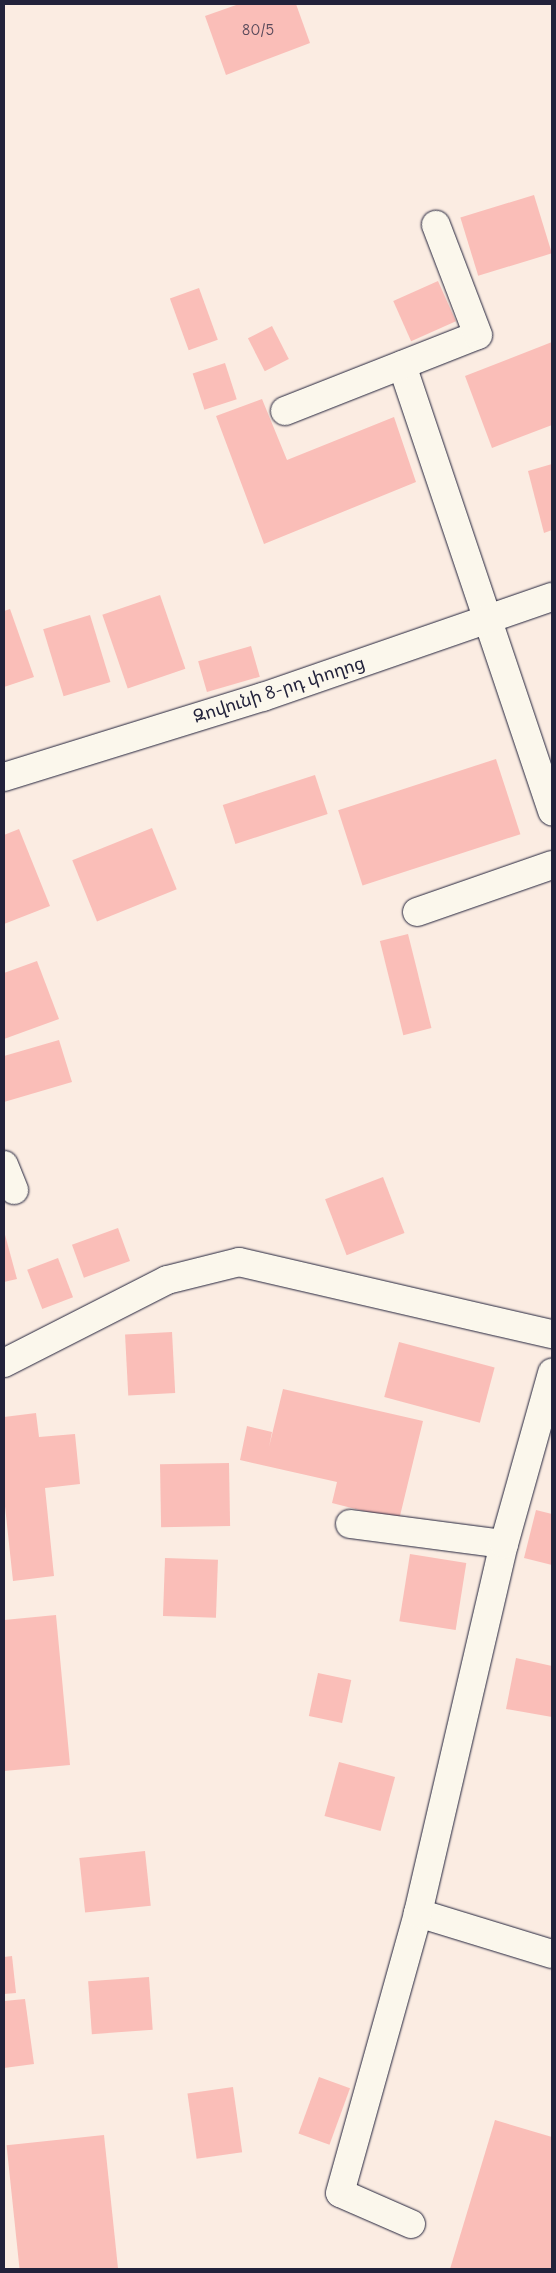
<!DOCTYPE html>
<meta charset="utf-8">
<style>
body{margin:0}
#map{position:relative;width:556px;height:2273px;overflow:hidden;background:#fbece2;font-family:Delius,"Noto Sans Armenian",sans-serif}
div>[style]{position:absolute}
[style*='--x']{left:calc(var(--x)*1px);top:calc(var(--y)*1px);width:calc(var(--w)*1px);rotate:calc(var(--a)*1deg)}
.building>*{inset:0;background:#fabeb8;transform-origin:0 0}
.roads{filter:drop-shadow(0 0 1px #22223b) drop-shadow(0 0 1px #22223b)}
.minor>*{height:28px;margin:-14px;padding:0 14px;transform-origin:14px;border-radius:14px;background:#fbf7ec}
span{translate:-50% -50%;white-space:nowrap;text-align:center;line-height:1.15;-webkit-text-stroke:5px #fbf7ec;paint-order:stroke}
.number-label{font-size:15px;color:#58495a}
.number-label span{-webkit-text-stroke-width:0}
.street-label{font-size:18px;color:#22223b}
.frame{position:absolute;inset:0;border:5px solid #22223b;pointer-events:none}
</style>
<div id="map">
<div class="building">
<div style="clip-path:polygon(239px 4px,296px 4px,310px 43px,226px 75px,205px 16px)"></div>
<div style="left:534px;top:195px;width:61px;height:77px;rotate:73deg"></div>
<div style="left:438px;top:281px;width:44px;height:49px;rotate:66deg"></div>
<div style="left:199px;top:288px;width:55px;height:31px;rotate:70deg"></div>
<div style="left:272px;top:326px;width:37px;height:27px;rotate:63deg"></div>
<div style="clip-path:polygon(552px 342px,552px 425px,492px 448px,465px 376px)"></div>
<div style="left:225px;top:363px;width:38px;height:34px;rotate:72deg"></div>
<div style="clip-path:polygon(262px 399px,287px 460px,394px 417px,416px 482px,264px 544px,216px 416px)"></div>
<div style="clip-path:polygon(552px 464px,552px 530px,544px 533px,528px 471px)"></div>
<div style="left:160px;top:595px;width:78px;height:61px;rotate:71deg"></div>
<div style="clip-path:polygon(10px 609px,34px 677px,4px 687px,4px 611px)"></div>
<div style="left:90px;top:615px;width:70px;height:49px;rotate:73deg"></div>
<div style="left:251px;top:646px;width:32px;height:55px;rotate:74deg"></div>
<div style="left:496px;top:759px;width:79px;height:166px;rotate:72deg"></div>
<div style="left:315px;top:775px;width:41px;height:97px;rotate:72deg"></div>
<div style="left:152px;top:828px;width:66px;height:86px;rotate:68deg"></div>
<div style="clip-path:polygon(19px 829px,50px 906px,4px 924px,4px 835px)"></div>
<div style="left:408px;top:934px;width:97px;height:29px;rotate:76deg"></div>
<div style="clip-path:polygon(37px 961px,59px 1019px,4px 1039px,4px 973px)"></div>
<div style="clip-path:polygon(59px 1040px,72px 1082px,4px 1102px,4px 1056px)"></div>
<div style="left:383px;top:1177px;width:60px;height:62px;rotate:69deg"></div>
<div style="left:118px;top:1228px;width:35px;height:49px;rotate:70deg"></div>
<div style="clip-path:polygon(4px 1231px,17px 1279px,4px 1282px)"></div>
<div style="left:58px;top:1258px;width:42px;height:33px;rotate:69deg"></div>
<div style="left:172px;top:1332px;width:61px;height:47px;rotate:87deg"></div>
<div style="left:399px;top:1342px;width:99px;height:57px;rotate:15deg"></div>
<div style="clip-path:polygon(283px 1389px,423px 1421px,399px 1520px,332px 1503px,337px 1482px,240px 1460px,247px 1426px,272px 1432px,269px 1447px)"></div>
<div style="clip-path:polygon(36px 1413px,39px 1437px,75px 1434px,80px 1484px,45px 1488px,54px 1576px,13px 1581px,4px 1497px,4px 1417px)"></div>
<div style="left:229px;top:1463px;width:63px;height:69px;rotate:89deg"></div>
<div style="clip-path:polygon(536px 1510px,552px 1514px,552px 1565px,524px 1558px)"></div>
<div style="left:410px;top:1554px;width:57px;height:68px;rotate:9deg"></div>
<div style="left:165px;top:1558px;width:53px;height:58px;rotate:2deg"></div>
<div style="clip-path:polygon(56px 1615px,70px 1765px,4px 1771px,4px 1620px)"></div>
<div style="clip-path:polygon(516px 1658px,552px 1666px,552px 1717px,506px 1709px)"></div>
<div style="left:318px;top:1673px;width:34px;height:44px;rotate:12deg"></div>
<div style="left:339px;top:1762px;width:58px;height:56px;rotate:15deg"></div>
<div style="left:145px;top:1851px;width:55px;height:66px;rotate:84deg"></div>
<div style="clip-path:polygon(12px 1956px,16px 1993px,4px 1994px,4px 1957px)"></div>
<div style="left:149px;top:1977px;width:53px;height:61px;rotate:86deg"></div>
<div style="clip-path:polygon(25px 1999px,34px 2064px,4px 2068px,4px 2001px)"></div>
<div style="left:319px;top:2077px;width:33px;height:60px;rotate:20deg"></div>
<div style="left:233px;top:2087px;width:66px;height:46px;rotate:82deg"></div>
<div style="clip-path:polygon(495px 2120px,552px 2137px,552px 2269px,450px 2269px)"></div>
<div style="left:104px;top:2135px;width:135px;height:98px;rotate:84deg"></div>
</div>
<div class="roads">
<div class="minor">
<div style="--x:402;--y:365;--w:471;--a:71.4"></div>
<div style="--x:285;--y:411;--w:207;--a:-21.5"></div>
<div style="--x:478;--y:335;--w:118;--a:-110.9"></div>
<div style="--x:4;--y:777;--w:271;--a:-17.2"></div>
<div style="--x:263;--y:697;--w:306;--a:-19.1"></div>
<div style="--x:417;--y:912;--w:143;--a:-19.2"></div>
<div style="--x:4;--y:1165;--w:27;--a:68"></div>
<div style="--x:4;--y:1363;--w:183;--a:-27"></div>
<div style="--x:167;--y:1280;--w:74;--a:-14"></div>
<div style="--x:239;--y:1262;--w:321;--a:13"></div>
<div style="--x:350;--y:1524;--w:155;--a:7.4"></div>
<div style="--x:418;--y:1913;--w:140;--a:17"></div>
<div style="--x:411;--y:2224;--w:77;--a:-156.4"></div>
<div style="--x:340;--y:2193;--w:291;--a:-74.4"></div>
<div style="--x:418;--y:1913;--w:379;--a:-76.9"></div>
<div style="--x:504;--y:1544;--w:178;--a:-74.3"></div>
</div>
</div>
<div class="number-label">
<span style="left:258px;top:30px">80/5</span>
</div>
<div class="street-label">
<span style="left:279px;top:690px;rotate:-18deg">Զովունի 8-րդ փողոց</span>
</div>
<div class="frame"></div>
</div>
